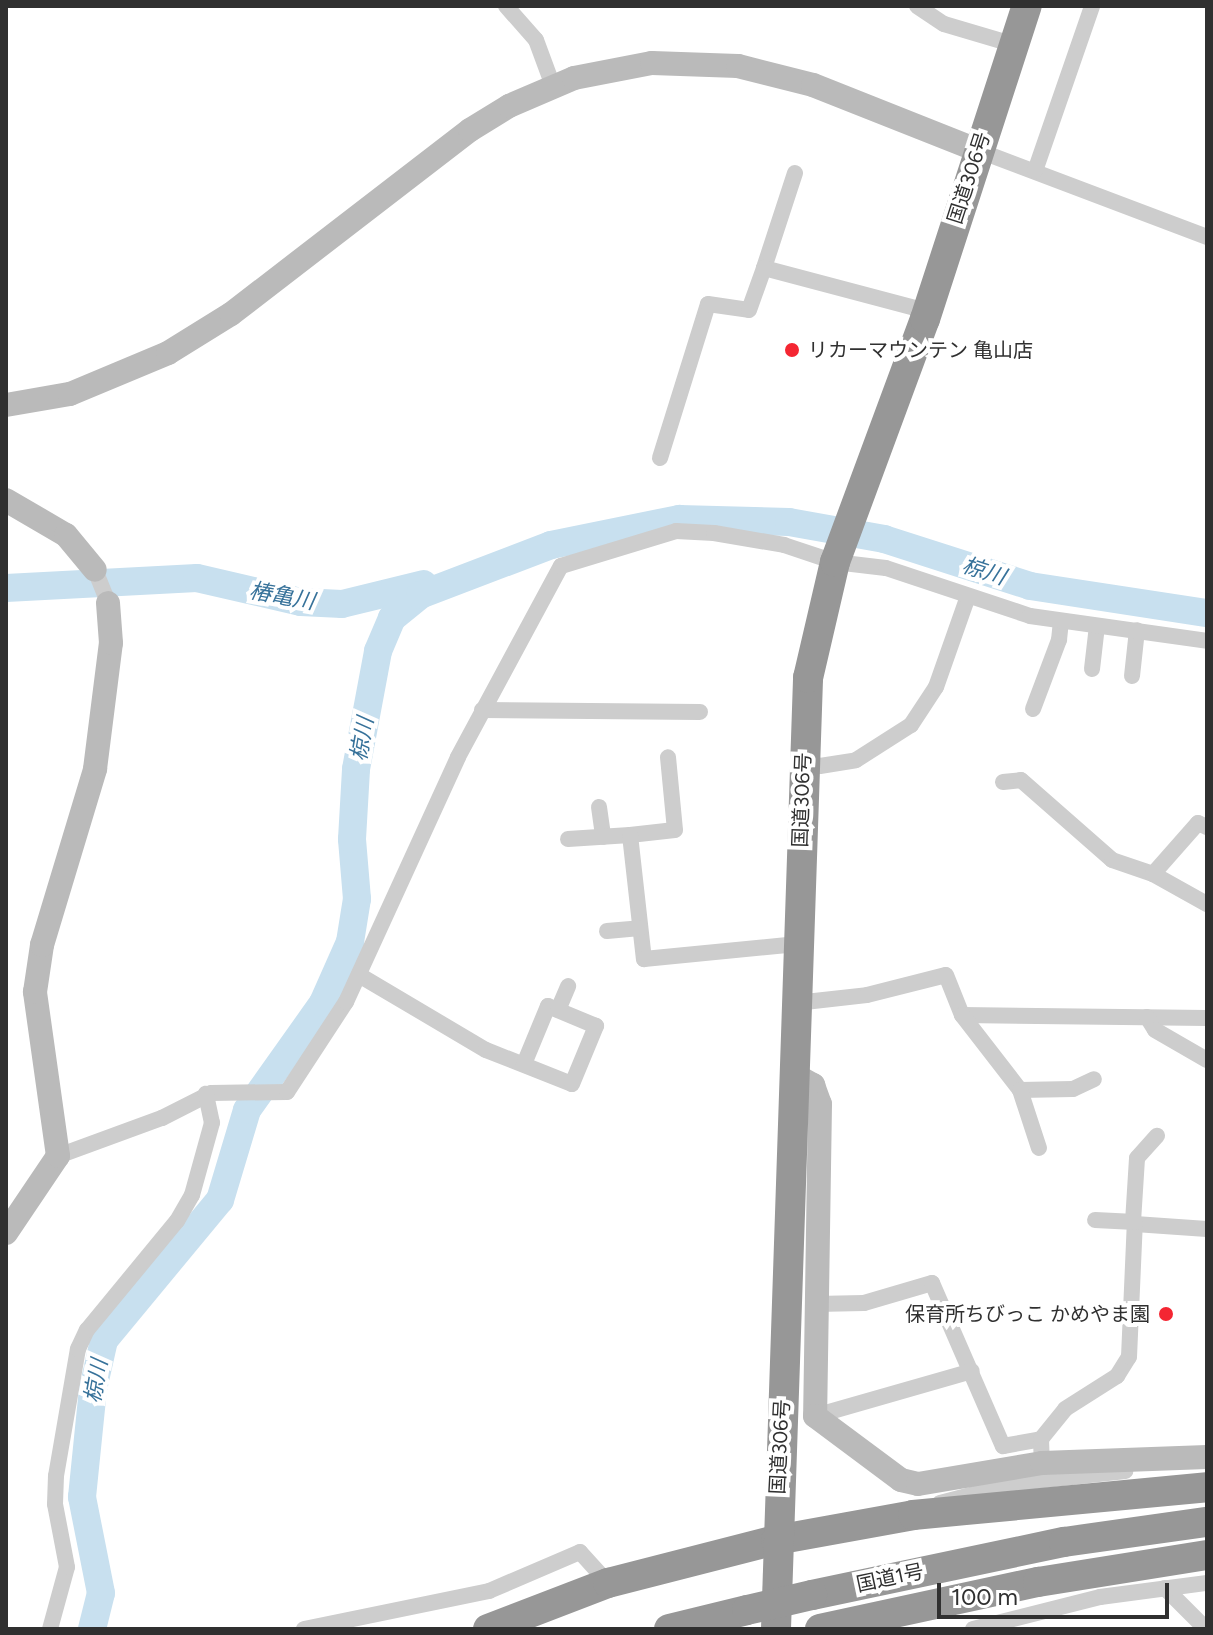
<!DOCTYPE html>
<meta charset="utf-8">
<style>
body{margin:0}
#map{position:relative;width:1213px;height:1635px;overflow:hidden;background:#fff;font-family:Figtree,"Noto Sans JP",sans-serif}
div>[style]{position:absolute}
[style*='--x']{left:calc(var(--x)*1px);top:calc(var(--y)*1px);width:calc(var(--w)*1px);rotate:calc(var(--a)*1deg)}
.river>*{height:28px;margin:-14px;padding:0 14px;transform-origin:14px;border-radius:14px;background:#c8e0ef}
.street>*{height:16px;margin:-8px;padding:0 8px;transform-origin:8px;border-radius:8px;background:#cdcdcd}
.secondary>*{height:24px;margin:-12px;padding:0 12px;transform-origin:12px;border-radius:12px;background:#bababa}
.highway>*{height:30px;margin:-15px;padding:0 15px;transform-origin:15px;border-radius:15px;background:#979797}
.highway-bridge>*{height:30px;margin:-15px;padding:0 15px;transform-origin:15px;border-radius:15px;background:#979797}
.dots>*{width:22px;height:22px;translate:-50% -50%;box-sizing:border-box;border:4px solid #fff;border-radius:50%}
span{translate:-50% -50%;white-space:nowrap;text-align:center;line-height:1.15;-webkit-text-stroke:8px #fff;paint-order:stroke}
.street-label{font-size:20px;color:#303030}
.poi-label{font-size:20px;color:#303030}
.left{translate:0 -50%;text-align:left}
.right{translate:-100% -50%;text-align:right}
.water-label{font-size:22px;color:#37729a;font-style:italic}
.frame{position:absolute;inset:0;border:8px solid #303030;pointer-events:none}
.scale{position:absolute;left:937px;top:1583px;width:232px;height:36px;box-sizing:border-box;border:4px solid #303030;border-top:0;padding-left:10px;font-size:24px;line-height:28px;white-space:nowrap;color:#303030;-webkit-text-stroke:6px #fff;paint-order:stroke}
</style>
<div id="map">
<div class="river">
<div style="--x:6;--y:588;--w:191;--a:-3"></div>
<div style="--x:197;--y:578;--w:107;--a:13"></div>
<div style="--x:301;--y:602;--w:41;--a:2.8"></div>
<div style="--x:342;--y:604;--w:84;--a:-13.7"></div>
<div style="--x:92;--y:1629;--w:37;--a:-76"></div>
<div style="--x:101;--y:1593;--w:98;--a:-101.2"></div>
<div style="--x:82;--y:1497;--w:109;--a:-84.2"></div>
<div style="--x:93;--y:1389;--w:50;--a:-77.3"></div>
<div style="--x:104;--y:1340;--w:182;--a:-50.4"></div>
<div style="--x:220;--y:1200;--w:94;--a:-73.3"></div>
<div style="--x:247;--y:1110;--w:131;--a:-54.6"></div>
<div style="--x:323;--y:1003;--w:67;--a:-66.1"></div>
<div style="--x:350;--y:942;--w:44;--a:-80.8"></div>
<div style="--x:357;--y:899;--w:60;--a:-94.8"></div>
<div style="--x:352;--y:839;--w:70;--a:-86.7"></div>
<div style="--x:356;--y:769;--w:120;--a:-79.4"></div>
<div style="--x:378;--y:651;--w:36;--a:-67"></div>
<div style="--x:392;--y:618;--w:36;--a:-39"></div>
<div style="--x:420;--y:595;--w:140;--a:-20.9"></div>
<div style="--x:551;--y:545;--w:131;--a:-11.5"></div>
<div style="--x:679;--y:519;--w:110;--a:1.6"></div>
<div style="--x:789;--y:522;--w:97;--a:10.1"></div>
<div style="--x:884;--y:539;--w:153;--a:17.8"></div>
<div style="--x:1030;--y:586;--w:179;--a:8.7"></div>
</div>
<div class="street">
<div style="--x:506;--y:6;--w:45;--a:48.6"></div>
<div style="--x:536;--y:40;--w:49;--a:69.7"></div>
<div style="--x:917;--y:6;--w:32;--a:34"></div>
<div style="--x:944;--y:24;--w:74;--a:16.5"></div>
<div style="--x:977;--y:150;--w:246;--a:20.7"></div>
<div style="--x:1035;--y:171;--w:175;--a:-70.9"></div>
<div style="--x:795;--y:173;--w:100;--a:108.1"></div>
<div style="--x:764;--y:268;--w:169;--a:14.8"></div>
<div style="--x:660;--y:458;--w:161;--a:-72.7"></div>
<div style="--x:708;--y:304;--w:41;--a:8.3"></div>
<div style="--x:749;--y:310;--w:45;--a:-70.3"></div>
<div style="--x:95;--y:570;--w:35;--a:68"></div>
<div style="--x:1092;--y:669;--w:43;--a:-83.4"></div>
<div style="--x:1132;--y:676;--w:46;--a:-83.8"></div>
<div style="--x:1033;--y:709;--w:74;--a:-69.4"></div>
<div style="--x:1059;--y:640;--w:19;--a:-84"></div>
<div style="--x:482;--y:710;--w:218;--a:0.5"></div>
<div style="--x:803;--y:762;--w:17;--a:13"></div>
<div style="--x:820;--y:766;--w:36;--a:-9"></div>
<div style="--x:856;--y:760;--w:65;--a:-32.5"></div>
<div style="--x:911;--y:725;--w:45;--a:-56.7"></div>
<div style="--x:936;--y:687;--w:93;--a:-70.6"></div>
<div style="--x:1003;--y:782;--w:18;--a:-6"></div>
<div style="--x:1021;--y:780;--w:121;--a:41.3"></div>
<div style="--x:1112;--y:860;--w:43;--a:18.9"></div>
<div style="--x:1153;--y:874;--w:62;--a:29.1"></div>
<div style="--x:599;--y:807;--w:30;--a:82"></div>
<div style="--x:630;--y:835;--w:45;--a:-6.3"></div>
<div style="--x:675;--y:830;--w:73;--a:-95.5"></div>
<div style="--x:568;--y:839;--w:62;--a:-3.7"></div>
<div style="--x:630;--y:835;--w:125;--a:83.6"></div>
<div style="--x:644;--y:959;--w:154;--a:-5.6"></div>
<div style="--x:1153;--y:874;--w:68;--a:-48.6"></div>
<div style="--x:1198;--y:823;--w:10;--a:24"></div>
<div style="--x:607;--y:931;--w:33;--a:-5"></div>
<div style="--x:359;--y:975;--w:147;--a:30.6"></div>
<div style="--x:486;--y:1050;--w:92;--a:21.6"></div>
<div style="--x:572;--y:1084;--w:63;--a:-67.5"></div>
<div style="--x:596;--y:1026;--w:52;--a:-157.4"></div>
<div style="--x:548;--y:1006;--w:63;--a:112.5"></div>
<div style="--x:796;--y:1003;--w:71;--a:-6.4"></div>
<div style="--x:867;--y:995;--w:81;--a:-14.2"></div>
<div style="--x:946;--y:975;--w:43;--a:68.2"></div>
<div style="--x:962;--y:1015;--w:245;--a:0.7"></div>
<div style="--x:558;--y:1010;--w:26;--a:-67"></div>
<div style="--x:962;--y:1015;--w:95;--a:52.3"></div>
<div style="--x:1020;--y:1090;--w:53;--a:-1.1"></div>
<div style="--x:1073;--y:1089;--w:23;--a:-25"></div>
<div style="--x:1147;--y:1017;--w:15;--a:58"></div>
<div style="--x:1155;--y:1030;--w:60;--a:30"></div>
<div style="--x:1020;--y:1090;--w:61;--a:71.9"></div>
<div style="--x:58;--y:1156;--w:111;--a:-20.1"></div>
<div style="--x:162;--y:1118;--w:55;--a:-27"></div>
<div style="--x:211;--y:1093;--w:76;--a:-0.8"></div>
<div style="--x:287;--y:1092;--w:108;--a:-56.8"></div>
<div style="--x:346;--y:1002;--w:269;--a:-65.4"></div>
<div style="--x:458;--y:757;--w:217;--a:-61.7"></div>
<div style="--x:561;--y:566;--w:120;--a:-16.9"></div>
<div style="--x:676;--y:531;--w:38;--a:3"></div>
<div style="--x:714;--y:533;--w:71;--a:9.7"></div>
<div style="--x:784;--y:545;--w:54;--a:18.4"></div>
<div style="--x:835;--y:562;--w:51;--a:6.7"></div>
<div style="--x:886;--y:568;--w:152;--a:18.4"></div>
<div style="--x:1030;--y:616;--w:179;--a:8"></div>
<div style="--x:1133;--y:1222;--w:64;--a:-86.4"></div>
<div style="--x:1137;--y:1158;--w:30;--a:-48"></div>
<div style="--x:1135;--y:1224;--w:72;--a:4"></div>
<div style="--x:816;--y:1304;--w:48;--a:-1.2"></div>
<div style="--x:864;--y:1303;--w:71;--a:-16.4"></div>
<div style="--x:932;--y:1283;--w:178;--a:66.5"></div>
<div style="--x:1003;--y:1446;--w:39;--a:-10"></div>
<div style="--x:1041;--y:1439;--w:24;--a:88"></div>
<div style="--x:815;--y:1416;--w:163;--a:-16"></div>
<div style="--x:1041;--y:1439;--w:38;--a:-51"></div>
<div style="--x:1065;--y:1409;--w:62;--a:-32.4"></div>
<div style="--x:1117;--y:1376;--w:22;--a:-58"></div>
<div style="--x:1129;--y:1357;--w:135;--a:-87.5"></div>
<div style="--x:1135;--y:1222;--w:40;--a:-177.1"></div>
<div style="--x:940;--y:1503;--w:80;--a:-14.6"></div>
<div style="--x:1017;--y:1483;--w:109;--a:-6.3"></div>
<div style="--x:1165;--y:1588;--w:58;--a:45"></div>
<div style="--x:50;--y:1629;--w:64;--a:-74.7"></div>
<div style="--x:67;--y:1567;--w:64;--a:-100.8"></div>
<div style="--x:55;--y:1504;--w:28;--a:-88"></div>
<div style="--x:56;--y:1476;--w:129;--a:-80.2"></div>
<div style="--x:78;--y:1349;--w:21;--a:-65"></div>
<div style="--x:87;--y:1330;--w:141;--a:-50.5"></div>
<div style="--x:177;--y:1221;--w:30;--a:-60"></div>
<div style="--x:192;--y:1195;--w:75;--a:-74.5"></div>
<div style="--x:212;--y:1123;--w:30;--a:-102"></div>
<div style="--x:304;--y:1629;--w:189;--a:-11.6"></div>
<div style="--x:489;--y:1591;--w:99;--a:-23.2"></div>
<div style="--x:580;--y:1552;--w:42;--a:47.9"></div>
<div style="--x:973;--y:1629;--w:131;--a:-14.1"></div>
<div style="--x:1100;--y:1597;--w:108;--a:-7.5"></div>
</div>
<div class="secondary">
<div style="--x:6;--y:405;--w:65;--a:-9.8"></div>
<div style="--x:70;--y:394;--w:106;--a:-22.7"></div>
<div style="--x:168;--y:353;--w:74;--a:-31.8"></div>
<div style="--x:231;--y:314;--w:302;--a:-37.6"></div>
<div style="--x:470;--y:130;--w:46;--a:-31.6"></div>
<div style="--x:509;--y:106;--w:71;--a:-23.3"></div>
<div style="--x:574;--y:78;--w:79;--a:-10.9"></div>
<div style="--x:652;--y:63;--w:86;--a:2"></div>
<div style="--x:738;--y:66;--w:77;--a:14.2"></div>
<div style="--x:813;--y:85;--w:176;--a:21.6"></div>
<div style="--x:6;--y:500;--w:69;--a:30.3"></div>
<div style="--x:66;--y:535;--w:45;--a:50.4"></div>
<div style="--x:795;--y:1075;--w:21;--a:29"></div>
<div style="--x:813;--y:1085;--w:20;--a:70"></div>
<div style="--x:820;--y:1104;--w:312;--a:90.9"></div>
<div style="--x:815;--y:1416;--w:107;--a:36.7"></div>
<div style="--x:901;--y:1480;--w:17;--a:13"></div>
<div style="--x:918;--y:1484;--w:126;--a:-9.6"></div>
<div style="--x:1042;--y:1463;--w:165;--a:-2.1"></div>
<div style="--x:6;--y:1233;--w:93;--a:-56"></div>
<div style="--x:58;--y:1156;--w:166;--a:-98"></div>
<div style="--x:35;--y:992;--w:48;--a:-81.5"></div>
<div style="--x:42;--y:945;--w:184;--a:-73.2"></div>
<div style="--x:95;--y:769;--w:127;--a:-82.8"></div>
<div style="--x:111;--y:643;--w:40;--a:-94.3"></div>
</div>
<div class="highway">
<div style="--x:812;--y:1595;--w:258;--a:-11.9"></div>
<div style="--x:1064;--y:1542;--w:144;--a:-8"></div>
<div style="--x:488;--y:1629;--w:129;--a:-21"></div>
<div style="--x:608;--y:1583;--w:173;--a:-14.4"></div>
<div style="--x:776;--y:1540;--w:139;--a:-10.3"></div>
<div style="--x:913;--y:1515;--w:295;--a:-5.4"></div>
<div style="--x:669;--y:1629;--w:80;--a:-13.7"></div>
<div style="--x:776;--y:1629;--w:952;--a:-88.07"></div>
<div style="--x:808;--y:678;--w:119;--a:-76.9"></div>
<div style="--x:835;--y:562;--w:259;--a:-69.7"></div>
<div style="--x:925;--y:319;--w:329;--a:-72"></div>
<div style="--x:820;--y:1629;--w:223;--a:-12.2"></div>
<div style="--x:1038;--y:1582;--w:171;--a:-9.1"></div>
</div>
<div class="highway-bridge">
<div style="--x:747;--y:1610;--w:67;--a:-13"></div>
</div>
<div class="dots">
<div style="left:792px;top:350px;background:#f42632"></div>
<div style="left:1166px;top:1314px;background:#f42632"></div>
</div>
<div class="street-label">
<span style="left:969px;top:178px;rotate:-72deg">国道306号</span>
<span style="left:802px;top:800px;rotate:-88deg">国道306号</span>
<span style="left:780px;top:1447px;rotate:-87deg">国道306号</span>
<span style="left:890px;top:1578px;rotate:-12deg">国道1号</span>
</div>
<div class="poi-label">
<span class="left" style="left:808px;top:350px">リカーマウンテン 亀山店</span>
<span class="right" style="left:1150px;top:1314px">保育所ちびっこ かめやま園</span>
</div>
<div class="water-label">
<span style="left:984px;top:571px;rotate:18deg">椋川</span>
<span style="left:282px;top:596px;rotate:10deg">椿亀川</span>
<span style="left:362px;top:739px;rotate:-80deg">椋川</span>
<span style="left:96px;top:1381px;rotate:-80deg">椋川</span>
</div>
<div class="frame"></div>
<div class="scale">100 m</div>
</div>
